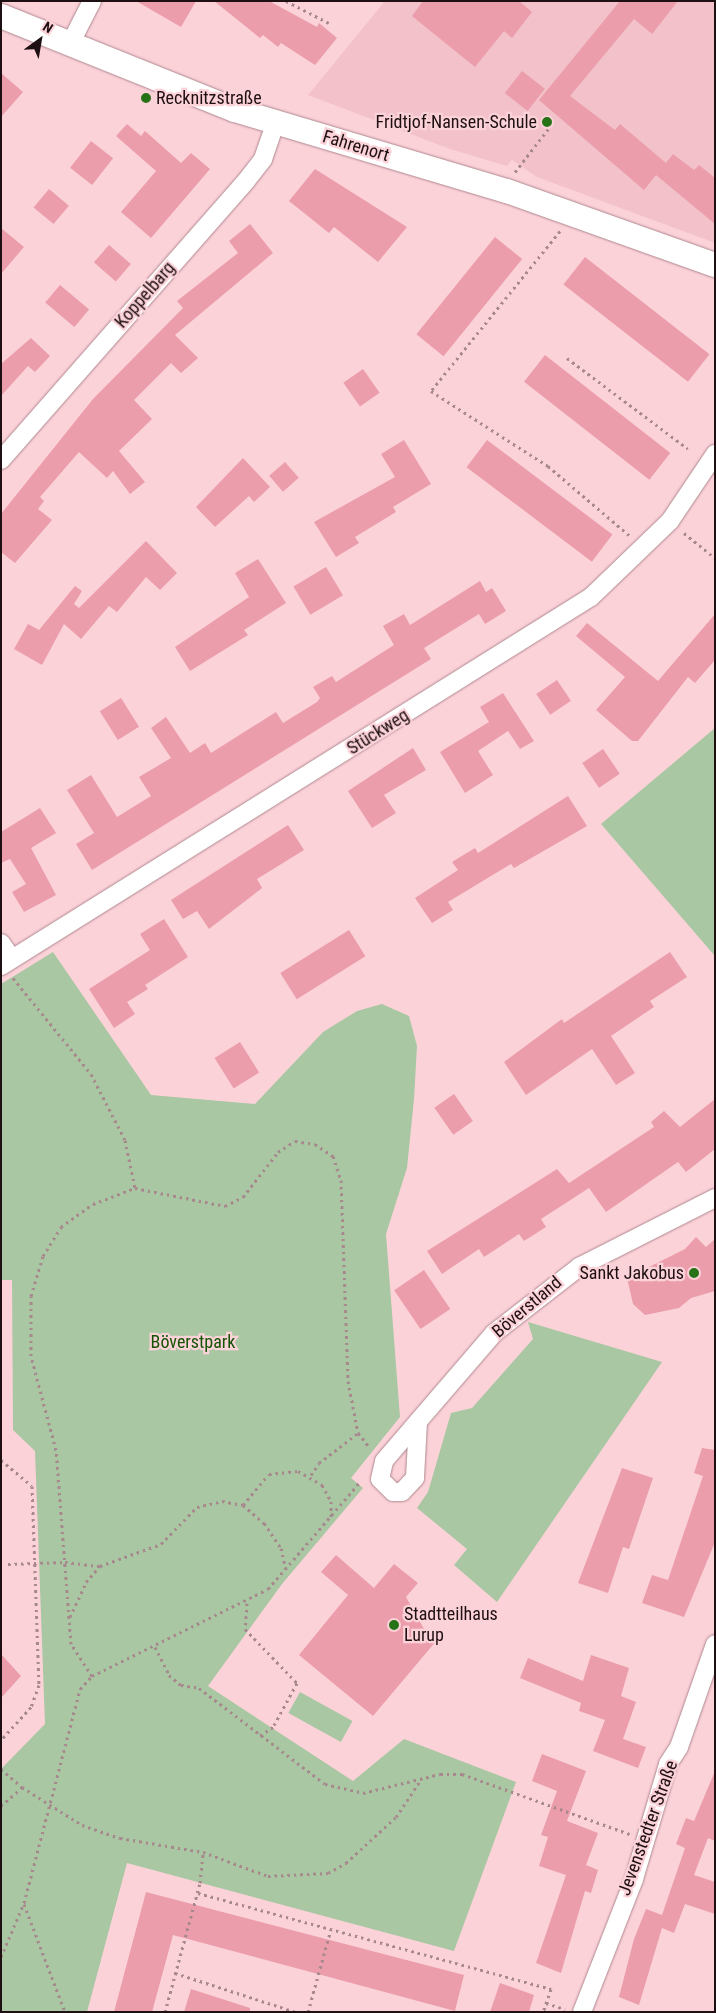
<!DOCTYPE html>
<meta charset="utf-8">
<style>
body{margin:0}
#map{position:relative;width:716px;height:2013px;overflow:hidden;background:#fcd2d9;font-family:"Roboto Condensed",sans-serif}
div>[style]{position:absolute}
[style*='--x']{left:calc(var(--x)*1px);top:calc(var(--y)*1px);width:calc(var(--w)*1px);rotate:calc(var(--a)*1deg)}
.built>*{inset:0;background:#f2c1c9}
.green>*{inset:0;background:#a8c7a2;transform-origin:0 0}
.building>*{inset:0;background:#eb9dac;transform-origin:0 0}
.path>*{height:3px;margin-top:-1.5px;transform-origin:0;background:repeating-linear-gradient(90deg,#a7888d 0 2.5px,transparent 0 6.5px)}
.roads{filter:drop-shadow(0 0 1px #ae888f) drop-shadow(0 0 1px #ae888f)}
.street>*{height:18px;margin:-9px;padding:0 9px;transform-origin:9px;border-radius:9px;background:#fff}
.secondary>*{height:24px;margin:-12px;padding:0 12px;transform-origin:12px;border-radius:12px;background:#fff}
.dots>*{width:14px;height:14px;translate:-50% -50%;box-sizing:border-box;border:2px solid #fcd2d9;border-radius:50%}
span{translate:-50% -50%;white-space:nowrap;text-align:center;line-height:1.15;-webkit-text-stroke:4.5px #fcd2d9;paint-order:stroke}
.poi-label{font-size:18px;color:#1e1012}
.left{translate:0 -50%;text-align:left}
.right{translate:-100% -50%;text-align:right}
.street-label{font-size:18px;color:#1e1012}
.park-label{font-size:18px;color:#135404}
.frame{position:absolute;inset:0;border:2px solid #1e1012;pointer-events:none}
.north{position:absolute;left:15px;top:15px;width:50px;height:50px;-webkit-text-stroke:4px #fcd2d9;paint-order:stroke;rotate:32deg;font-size:14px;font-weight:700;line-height:20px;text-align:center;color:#1e1012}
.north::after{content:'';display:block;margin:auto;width:18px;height:22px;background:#1e1012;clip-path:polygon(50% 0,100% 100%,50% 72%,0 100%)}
</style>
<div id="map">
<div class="built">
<div style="clip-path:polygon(385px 1px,715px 1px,715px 243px,537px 177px,512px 160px,507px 166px,450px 149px,308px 95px)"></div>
</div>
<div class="green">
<div style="clip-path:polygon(715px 728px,715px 956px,601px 824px)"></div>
<div style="clip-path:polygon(53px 952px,151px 1095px,255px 1104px,323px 1032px,357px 1011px,382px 1004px,409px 1016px,417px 1046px,414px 1099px,407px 1168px,386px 1234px,400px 1417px,351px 1478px,363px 1488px,282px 1584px,208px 1686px,353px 1781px,404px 1739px,516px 1782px,454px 1951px,127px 1863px,87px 2012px,1px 2012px,1px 1769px,45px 1724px,35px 1451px,13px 1430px,12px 1280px,1px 1280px,1px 984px)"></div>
<div style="clip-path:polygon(528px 1322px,662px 1362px,497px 1602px,454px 1565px,467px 1549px,417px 1508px,428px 1492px,451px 1413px,472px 1408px,533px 1339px)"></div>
<div style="left:300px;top:1692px;width:60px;height:24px;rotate:29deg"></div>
</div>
<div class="building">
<div style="clip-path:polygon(136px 1px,196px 1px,181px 27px)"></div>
<div style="clip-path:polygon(214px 1px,269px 1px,317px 27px,319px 23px,337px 38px,315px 65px,281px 43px,278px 47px,263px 35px,260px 38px)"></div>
<div style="clip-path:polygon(423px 1px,519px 1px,532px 12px,512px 38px,504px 31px,475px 67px,412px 16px)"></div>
<div style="clip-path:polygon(620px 1px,678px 1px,652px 34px,634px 19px,570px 96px,615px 130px,620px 124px,666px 163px,673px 154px,694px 170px,699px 165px,715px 178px,715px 224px,656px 175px,644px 190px,539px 100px)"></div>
<div style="left:522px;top:71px;width:29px;height:28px;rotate:38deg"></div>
<div style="clip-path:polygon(1px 73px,23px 92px,1px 117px)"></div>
<div style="clip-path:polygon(127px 124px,141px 136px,145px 131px,181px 163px,191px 153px,210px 169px,151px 238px,121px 212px,156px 171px,116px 136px)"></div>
<div style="left:91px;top:141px;width:28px;height:34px;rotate:38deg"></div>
<div style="clip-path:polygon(315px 169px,407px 227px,378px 262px,334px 227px,329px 233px,289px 201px)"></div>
<div style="left:49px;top:189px;width:26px;height:24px;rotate:40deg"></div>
<div style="clip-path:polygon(250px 224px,273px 253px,175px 335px,198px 358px,181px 373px,171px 363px,134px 400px,152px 419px,119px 451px,145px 482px,130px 494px,113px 471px,107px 478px,79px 452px,40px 497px,44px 501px,38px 509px,52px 520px,15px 563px,1px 552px,1px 514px,93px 399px,183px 308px,177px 301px,238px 253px,229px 241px)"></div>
<div style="clip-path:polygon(1px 228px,24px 247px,1px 274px)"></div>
<div style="left:495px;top:237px;width:35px;height:125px;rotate:39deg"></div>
<div style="left:109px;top:245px;width:29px;height:23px;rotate:41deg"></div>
<div style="left:585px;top:257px;width:158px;height:35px;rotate:38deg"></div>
<div style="left:60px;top:285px;width:38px;height:23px;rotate:40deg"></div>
<div style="clip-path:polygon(31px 338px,50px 356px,35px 372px,28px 366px,1px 396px,1px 364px)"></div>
<div style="left:545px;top:355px;width:159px;height:34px;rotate:38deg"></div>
<div style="left:363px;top:369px;width:29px;height:24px;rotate:55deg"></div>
<div style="clip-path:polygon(404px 440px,431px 484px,393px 507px,396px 512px,355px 537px,359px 543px,336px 557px,314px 522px,395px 477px,381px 454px)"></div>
<div style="left:487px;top:440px;width:157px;height:34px;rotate:37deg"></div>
<div style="clip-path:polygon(243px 458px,270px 487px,254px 502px,249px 496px,215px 527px,196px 507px)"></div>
<div style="left:285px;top:462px;width:21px;height:21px;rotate:49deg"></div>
<div style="clip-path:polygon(146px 541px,177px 573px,160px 590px,146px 577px,117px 612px,109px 606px,81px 639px,64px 624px,42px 665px,14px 649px,28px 624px,39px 630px,75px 586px,82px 591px,74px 604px,79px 608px)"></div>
<div style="clip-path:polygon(258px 559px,286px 603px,244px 630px,248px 635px,190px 671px,175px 647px,249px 597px,235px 573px)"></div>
<div style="left:326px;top:567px;width:33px;height:38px;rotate:59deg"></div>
<div style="clip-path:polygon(480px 581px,486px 592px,492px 588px,506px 611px,485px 624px,479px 614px,424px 648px,431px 659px,92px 870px,76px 844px,94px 833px,67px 790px,91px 775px,117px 817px,151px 796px,139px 777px,171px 758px,151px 728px,166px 717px,190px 753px,205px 743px,211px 753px,276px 712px,283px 723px,317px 702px,320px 698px,313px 687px,332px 676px,336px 682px,394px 645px,383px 626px,404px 614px,410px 625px)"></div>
<div style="clip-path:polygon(715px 614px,715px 660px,695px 683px,688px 677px,638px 741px,632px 741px,596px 710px,625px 677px,576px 636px,587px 623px,658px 681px)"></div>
<div style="left:557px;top:680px;width:25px;height:25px;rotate:56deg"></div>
<div style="clip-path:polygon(503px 693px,534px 741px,520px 749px,508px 731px,478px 751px,493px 775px,465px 793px,440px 752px,489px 722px,480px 707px)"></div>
<div style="left:121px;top:698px;width:34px;height:25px;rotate:58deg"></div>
<div style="clip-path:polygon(413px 748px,426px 770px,384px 795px,396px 813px,372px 828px,348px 791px)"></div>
<div style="left:603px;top:749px;width:30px;height:25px;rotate:56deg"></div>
<div style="clip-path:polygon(568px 796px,587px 826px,514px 868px,511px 864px,448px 902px,453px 910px,432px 923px,415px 898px,458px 870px,452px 862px,475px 848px,478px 853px)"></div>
<div style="clip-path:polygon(40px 808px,56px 833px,31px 848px,56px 895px,24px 912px,12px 892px,26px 884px,10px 859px,1px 863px,1px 832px)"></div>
<div style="clip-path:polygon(288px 825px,304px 850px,257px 879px,262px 888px,209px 929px,197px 911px,183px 919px,171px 900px)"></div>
<div style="clip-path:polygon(164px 919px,188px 957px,145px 985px,148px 989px,127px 1002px,135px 1014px,114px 1028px,89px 989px,150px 950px,140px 934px)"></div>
<div style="left:349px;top:930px;width:31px;height:81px;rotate:58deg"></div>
<div style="clip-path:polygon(670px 952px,687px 977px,650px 1001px,654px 1007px,611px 1036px,635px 1073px,616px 1085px,592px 1049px,526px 1095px,504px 1062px,562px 1019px,564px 1023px)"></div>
<div style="left:240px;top:1042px;width:36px;height:30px;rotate:58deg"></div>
<div style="left:454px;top:1094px;width:33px;height:24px;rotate:55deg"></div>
<div style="clip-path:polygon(715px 1099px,715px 1149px,686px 1172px,678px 1162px,606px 1212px,589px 1188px,541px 1219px,546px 1227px,524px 1241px,519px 1234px,484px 1257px,479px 1249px,442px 1274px,427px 1251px,557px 1169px,569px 1183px,654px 1127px,651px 1122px,664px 1111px,680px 1127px)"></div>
<div style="clip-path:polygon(696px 1237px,706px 1247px,715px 1239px,715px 1291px,691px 1298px,679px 1308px,645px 1315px,633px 1304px,627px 1278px,685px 1249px)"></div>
<div style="left:424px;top:1270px;width:47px;height:36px;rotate:56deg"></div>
<div style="clip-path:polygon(702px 1448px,715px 1450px,715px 1542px,684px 1617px,642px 1603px,652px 1575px,668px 1580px,703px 1476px,694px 1473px)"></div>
<div style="clip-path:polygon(622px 1468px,653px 1478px,629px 1549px,623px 1547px,608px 1593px,578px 1583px)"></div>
<div style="clip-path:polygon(336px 1555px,374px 1588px,394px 1564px,418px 1583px,406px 1597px,424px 1629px,437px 1640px,373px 1716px,299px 1655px,348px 1595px,321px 1572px)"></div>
<div style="clip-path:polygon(1px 1654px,21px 1676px,1px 1698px)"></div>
<div style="clip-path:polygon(591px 1655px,629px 1668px,621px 1696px,636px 1702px,623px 1739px,646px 1747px,638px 1768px,593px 1751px,605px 1720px,579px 1711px,581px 1703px,520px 1678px,528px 1658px,583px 1681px)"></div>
<div style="clip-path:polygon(542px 1754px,586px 1771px,567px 1821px,598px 1833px,586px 1865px,598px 1870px,591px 1893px,585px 1891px,561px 1973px,536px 1963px,566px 1875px,539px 1866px,548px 1837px,541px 1835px,557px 1791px,532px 1781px)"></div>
<div style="clip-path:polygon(715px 1771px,715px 1841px,708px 1838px,694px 1875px,715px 1882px,715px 1914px,685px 1904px,674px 1933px,662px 1928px,639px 2005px,619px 1997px,634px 1939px,646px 1909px,662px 1915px,685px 1848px,676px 1844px,686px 1818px,694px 1821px)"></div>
<div style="clip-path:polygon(146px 1892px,464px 1975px,455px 2011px,173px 1935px,152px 2012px,114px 2012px)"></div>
<div style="clip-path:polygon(500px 1983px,534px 1995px,529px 2012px,490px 2012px)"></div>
<div style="clip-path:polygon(191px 1989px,250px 2008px,250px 2012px,184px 2012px)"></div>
</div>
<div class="path">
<div style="--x:286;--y:1;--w:48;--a:27.1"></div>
<div style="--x:515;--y:172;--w:56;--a:-52.3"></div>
<div style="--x:560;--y:231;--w:206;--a:128.9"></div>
<div style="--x:431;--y:391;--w:139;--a:32.7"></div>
<div style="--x:548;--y:466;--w:108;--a:40.5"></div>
<div style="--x:567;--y:358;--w:151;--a:36.9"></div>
<div style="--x:684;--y:533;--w:40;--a:39"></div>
<div style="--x:13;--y:978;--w:124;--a:50.9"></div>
<div style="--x:91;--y:1074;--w:74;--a:62.7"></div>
<div style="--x:125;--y:1140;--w:49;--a:78.2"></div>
<div style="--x:1;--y:1460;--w:40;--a:40"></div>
<div style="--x:32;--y:1486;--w:199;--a:88"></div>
<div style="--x:39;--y:1685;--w:23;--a:110"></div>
<div style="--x:31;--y:1707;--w:45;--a:132.3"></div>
<div style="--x:311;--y:1475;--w:14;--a:-56"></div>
<div style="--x:319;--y:1463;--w:49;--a:-37.6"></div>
<div style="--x:243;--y:1505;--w:40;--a:-50"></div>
<div style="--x:269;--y:1474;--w:29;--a:-6"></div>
<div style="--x:298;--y:1471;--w:28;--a:30"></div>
<div style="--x:322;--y:1485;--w:18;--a:61"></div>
<div style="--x:331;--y:1501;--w:16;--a:90"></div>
<div style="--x:8;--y:1564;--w:57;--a:-2"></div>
<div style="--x:65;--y:1562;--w:35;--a:7"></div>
<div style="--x:247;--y:1603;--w:26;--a:94"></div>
<div style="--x:245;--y:1629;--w:75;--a:46.1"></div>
<div style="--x:297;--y:1683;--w:50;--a:118.6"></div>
<div style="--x:273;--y:1727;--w:17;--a:147"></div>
<div style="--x:70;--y:1617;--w:38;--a:-65"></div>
<div style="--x:86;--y:1582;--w:21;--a:-49"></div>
<div style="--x:100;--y:1566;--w:65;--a:-19.8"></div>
<div style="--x:161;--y:1544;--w:52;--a:-45.8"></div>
<div style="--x:197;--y:1507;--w:26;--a:-13"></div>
<div style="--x:222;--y:1501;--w:21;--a:11"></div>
<div style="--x:243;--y:1505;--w:28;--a:41"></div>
<div style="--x:264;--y:1523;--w:30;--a:56"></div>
<div style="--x:281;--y:1548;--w:23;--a:77"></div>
<div style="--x:155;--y:1647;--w:31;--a:63"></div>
<div style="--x:169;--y:1675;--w:16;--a:40"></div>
<div style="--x:181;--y:1685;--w:18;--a:9"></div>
<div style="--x:199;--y:1688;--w:158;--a:37.3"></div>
<div style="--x:325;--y:1784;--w:39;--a:13"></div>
<div style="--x:363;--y:1793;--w:79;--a:-13.9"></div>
<div style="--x:440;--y:1774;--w:22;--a:0"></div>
<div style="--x:462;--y:1774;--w:178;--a:19.7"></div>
<div style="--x:92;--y:1676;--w:38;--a:-123"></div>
<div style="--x:71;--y:1644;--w:195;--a:-94.4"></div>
<div style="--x:56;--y:1450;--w:97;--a:-104.9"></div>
<div style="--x:31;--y:1356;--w:60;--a:-90"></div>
<div style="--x:31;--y:1296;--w:42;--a:-73.3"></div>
<div style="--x:43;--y:1256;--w:34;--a:-58"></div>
<div style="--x:61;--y:1227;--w:39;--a:-36"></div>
<div style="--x:93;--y:1204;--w:45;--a:-20.9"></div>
<div style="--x:135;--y:1188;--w:92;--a:11.3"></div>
<div style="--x:225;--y:1206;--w:20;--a:-27"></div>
<div style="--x:243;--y:1197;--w:57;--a:-52.1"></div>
<div style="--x:278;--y:1152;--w:20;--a:-33"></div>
<div style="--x:295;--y:1141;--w:20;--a:9"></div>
<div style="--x:315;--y:1144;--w:22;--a:34"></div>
<div style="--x:333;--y:1156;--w:25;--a:72"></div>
<div style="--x:341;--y:1180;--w:201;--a:88"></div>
<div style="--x:348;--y:1381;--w:53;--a:79.1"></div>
<div style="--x:358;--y:1433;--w:19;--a:51"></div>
<div style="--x:1;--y:1769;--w:28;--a:41"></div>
<div style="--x:22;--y:1787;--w:71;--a:32.3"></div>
<div style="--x:82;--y:1825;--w:40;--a:18.9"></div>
<div style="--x:120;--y:1838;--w:84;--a:9.6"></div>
<div style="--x:203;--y:1852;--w:69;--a:20.3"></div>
<div style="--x:268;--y:1876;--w:60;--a:-2.9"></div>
<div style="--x:328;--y:1873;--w:21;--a:-29"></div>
<div style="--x:346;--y:1863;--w:68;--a:-42.6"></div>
<div style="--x:396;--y:1817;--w:47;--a:-56.3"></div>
<div style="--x:1;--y:1806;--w:28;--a:-42"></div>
<div style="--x:198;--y:1893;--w:366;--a:15.2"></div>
<div style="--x:551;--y:1989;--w:24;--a:109"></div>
<div style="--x:24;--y:1904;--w:116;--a:69.2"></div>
<div style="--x:1;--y:1957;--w:59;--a:-66.9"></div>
<div style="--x:24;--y:1903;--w:221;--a:-75.3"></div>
<div style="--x:80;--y:1689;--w:18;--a:-47"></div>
<div style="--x:92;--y:1676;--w:196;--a:-26.3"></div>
<div style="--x:268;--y:1589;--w:143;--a:-49.3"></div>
<div style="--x:175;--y:1973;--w:127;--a:17.9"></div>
<div style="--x:546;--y:2003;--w:20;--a:18"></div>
<div style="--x:165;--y:2012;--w:134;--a:-74.8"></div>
<div style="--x:200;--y:1883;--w:31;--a:-84"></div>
<div style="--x:308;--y:2012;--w:86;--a:-74.5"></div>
</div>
<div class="roads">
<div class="street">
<div style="--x:69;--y:46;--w:51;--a:-62.9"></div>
<div style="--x:1;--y:460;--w:371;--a:-48.7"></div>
<div style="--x:246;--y:181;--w:28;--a:-52"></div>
<div style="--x:263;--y:159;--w:39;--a:-71"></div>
<div style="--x:1;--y:943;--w:19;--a:55"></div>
<div style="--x:1;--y:966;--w:696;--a:-32.02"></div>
<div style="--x:591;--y:597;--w:110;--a:-43.9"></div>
<div style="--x:670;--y:521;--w:81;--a:-56.1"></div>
<div style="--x:418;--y:1422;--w:56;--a:93.1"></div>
<div style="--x:415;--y:1478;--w:19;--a:133"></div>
<div style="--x:402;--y:1492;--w:9;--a:180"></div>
<div style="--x:393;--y:1492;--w:18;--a:-135"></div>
<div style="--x:380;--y:1479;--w:18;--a:-77"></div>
<div style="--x:384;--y:1461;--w:169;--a:-49.3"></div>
<div style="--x:494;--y:1333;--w:108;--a:-37.8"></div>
<div style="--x:579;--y:1267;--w:153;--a:-26.9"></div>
<div style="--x:582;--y:2012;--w:143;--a:-68.6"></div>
<div style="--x:634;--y:1879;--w:120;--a:-73.5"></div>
<div style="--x:668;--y:1764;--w:20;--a:-57"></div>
<div style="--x:679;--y:1747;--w:109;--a:-70.7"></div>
</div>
<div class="secondary">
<div style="--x:1;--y:16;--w:252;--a:21.9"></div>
<div style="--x:235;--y:110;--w:284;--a:16.6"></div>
<div style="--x:507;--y:191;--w:221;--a:19.6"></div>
</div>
</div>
<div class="dots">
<div style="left:146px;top:98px;background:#267217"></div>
<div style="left:547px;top:122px;background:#267217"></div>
<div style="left:694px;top:1273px;background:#267217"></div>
<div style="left:394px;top:1625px;background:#267217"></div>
</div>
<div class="poi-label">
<span class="left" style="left:156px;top:98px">Recknitzstraße</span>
<span class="right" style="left:537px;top:122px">Fridtjof-Nansen-Schule</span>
<span class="right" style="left:684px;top:1273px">Sankt Jakobus</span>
<span class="left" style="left:404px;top:1625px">Stadtteilhaus<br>Lurup</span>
</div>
<div class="street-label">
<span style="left:356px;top:146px;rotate:17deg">Fahrenort</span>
<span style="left:145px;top:295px;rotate:-49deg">Koppelbarg</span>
<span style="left:378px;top:732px;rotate:-32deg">Stückweg</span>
<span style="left:527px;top:1307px;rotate:-40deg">Böverstland</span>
<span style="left:648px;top:1828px;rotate:-70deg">Jevenstedter Straße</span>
</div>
<div class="park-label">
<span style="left:193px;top:1342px">Böverstpark</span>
</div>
<div class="frame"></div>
<div class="north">N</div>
</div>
